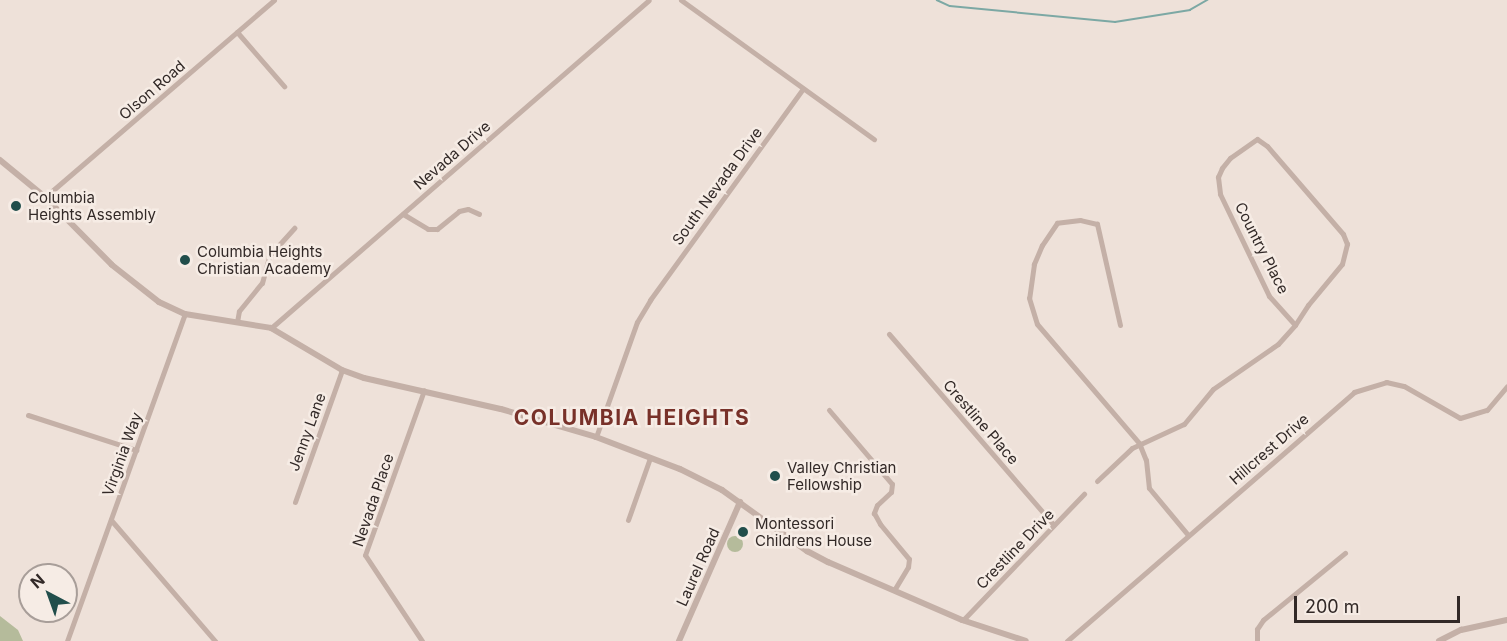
<!DOCTYPE html>
<style>
body{margin:0}
#map{position:relative;width:1507px;height:641px;overflow:hidden;background:#eee1d9;font-family:Inter,sans-serif}
div>[style]{position:absolute}
[style*='--x']{left:calc(var(--x)*1px);top:calc(var(--y)*1px);width:calc(var(--w)*1px);rotate:calc(var(--a)*1deg)}
.green>*{inset:0;background:#b5bb9b}
.round{border-radius:50%}
.stream>*{height:1.5px;margin:-0.75px;padding:0 0.75px;transform-origin:0.75px;border-radius:0.75px;background:#7ca8a4}
.minor>*{height:5px;margin:-2.5px;padding:0 2.5px;transform-origin:2.5px;border-radius:2.5px;background:#c4b0a7}
.tertiary>*{height:6px;margin:-3px;padding:0 3px;transform-origin:3px;border-radius:3px;background:#c4b0a7}
.dots>*{width:16px;height:16px;translate:-50% -50%;box-sizing:border-box;border:3px solid #f6ece5;border-radius:50%}
span{translate:-50% -50%;white-space:nowrap;text-align:center;line-height:1.15;-webkit-text-stroke:5px #f6ece5;paint-order:stroke}
.street-label{font-size:15px;color:#322927}
.poi-label{font-size:15px;color:#322927}
.left{translate:0 -50%;text-align:left}
.district-label{font-size:21px;color:#783129;font-weight:700;letter-spacing:1.5px}
.north{position:absolute;left:18px;top:563px;width:60px;height:60px;box-sizing:border-box;background:#f6ece5;border:2px solid #a89e99;border-radius:50%;rotate:319deg;font-size:16px;font-weight:700;line-height:24px;text-align:center;color:#322927}
.north::after{content:'';display:block;margin:auto;width:21px;height:27px;background:#214e4b;clip-path:polygon(50% 0,100% 100%,50% 72%,0 100%)}
.scale{position:absolute;left:1294px;top:596px;width:166px;height:27px;box-sizing:border-box;border:3px solid #322927;border-top:0;padding-left:8px;font-size:18px;line-height:21px;white-space:nowrap;color:#322927;-webkit-text-stroke:4px #f6ece5;paint-order:stroke}
</style>
<div id="map">
<div class="green">
<div class="round" style="left:727px;top:536px;width:16px;height:16px"></div>
<div style="clip-path:polygon(0 616px,18px 630px,23px 641px,0 641px)"></div>
</div>
<div class="stream">
<div style="--x:937;--y:0;--w:14;--a:25"></div>
<div style="--x:950;--y:6;--w:166;--a:5.5"></div>
<div style="--x:1115;--y:22;--w:76;--a:-9.1"></div>
<div style="--x:1190;--y:10;--w:20;--a:-30"></div>
</div>
<div class="minor">
<div style="--x:681;--y:0;--w:238;--a:35.8"></div>
<div style="--x:237;--y:32;--w:72;--a:49"></div>
<div style="--x:45;--y:197;--w:302;--a:-40.7"></div>
<div style="--x:403;--y:214;--w:29;--a:31"></div>
<div style="--x:428;--y:229;--w:9;--a:0"></div>
<div style="--x:437;--y:229;--w:28;--a:-39"></div>
<div style="--x:459;--y:211;--w:9;--a:-13"></div>
<div style="--x:468;--y:209;--w:12;--a:24"></div>
<div style="--x:237;--y:322;--w:11;--a:-80"></div>
<div style="--x:239;--y:311;--w:36;--a:-51"></div>
<div style="--x:262;--y:283;--w:28;--a:-75"></div>
<div style="--x:269;--y:256;--w:38;--a:-48"></div>
<div style="--x:1120;--y:325;--w:104;--a:-102.8"></div>
<div style="--x:1097;--y:224;--w:17;--a:-167"></div>
<div style="--x:1080;--y:220;--w:23;--a:173"></div>
<div style="--x:1057;--y:223;--w:27;--a:124"></div>
<div style="--x:1042;--y:245;--w:21;--a:113"></div>
<div style="--x:1034;--y:264;--w:34;--a:98"></div>
<div style="--x:1029;--y:298;--w:27;--a:73"></div>
<div style="--x:1037;--y:324;--w:157;--a:49.4"></div>
<div style="--x:1139;--y:443;--w:18;--a:68"></div>
<div style="--x:1146;--y:460;--w:28;--a:84"></div>
<div style="--x:1149;--y:488;--w:61;--a:50.3"></div>
<div style="--x:271;--y:328;--w:500;--a:-40.95"></div>
<div style="--x:889;--y:334;--w:252;--a:49.2"></div>
<div style="--x:829;--y:410;--w:97;--a:49.6"></div>
<div style="--x:892;--y:484;--w:8;--a:97"></div>
<div style="--x:891;--y:492;--w:19;--a:137"></div>
<div style="--x:877;--y:505;--w:9;--a:111"></div>
<div style="--x:874;--y:513;--w:13;--a:61"></div>
<div style="--x:880;--y:524;--w:45;--a:50.4"></div>
<div style="--x:909;--y:559;--w:8;--a:97"></div>
<div style="--x:908;--y:567;--w:27;--a:121"></div>
<div style="--x:28;--y:415;--w:114;--a:18"></div>
<div style="--x:596;--y:437;--w:122;--a:-70.4"></div>
<div style="--x:637;--y:322;--w:26;--a:-59"></div>
<div style="--x:650;--y:300;--w:261;--a:-54.1"></div>
<div style="--x:1097;--y:481;--w:48;--a:-43.3"></div>
<div style="--x:1132;--y:448;--w:57;--a:-24.8"></div>
<div style="--x:1184;--y:424;--w:45;--a:-50.4"></div>
<div style="--x:1213;--y:389;--w:79;--a:-34.7"></div>
<div style="--x:1278;--y:344;--w:25;--a:-48"></div>
<div style="--x:1295;--y:325;--w:24;--a:-57"></div>
<div style="--x:1308;--y:305;--w:53;--a:-50.3"></div>
<div style="--x:1342;--y:264;--w:21;--a:-76"></div>
<div style="--x:1347;--y:244;--w:11;--a:-112"></div>
<div style="--x:1343;--y:234;--w:116;--a:-130.8"></div>
<div style="--x:1267;--y:146;--w:12;--a:-145"></div>
<div style="--x:1257;--y:139;--w:33;--a:145"></div>
<div style="--x:1230;--y:158;--w:13;--a:129"></div>
<div style="--x:1222;--y:168;--w:10;--a:114"></div>
<div style="--x:1218;--y:177;--w:17;--a:83"></div>
<div style="--x:1220;--y:194;--w:113;--a:64.3"></div>
<div style="--x:1269;--y:296;--w:39;--a:48"></div>
<div style="--x:295;--y:502;--w:140;--a:-70.4"></div>
<div style="--x:111;--y:520;--w:160;--a:49.3"></div>
<div style="--x:628;--y:520;--w:66;--a:-70.5"></div>
<div style="--x:963;--y:620;--w:175;--a:-46.2"></div>
<div style="--x:67;--y:641;--w:348;--a:-70.2"></div>
<div style="--x:422;--y:641;--w:103;--a:-123.5"></div>
<div style="--x:365;--y:555;--w:175;--a:-70.3"></div>
<div style="--x:1067;--y:641;--w:380;--a:-40.9"></div>
<div style="--x:1354;--y:392;--w:34;--a:-17"></div>
<div style="--x:1386;--y:382;--w:18;--a:13"></div>
<div style="--x:1404;--y:386;--w:64;--a:29.7"></div>
<div style="--x:1460;--y:418;--w:28;--a:-17"></div>
<div style="--x:1487;--y:410;--w:31;--a:-50"></div>
<div style="--x:1257;--y:641;--w:12;--a:-90"></div>
<div style="--x:1257;--y:629;--w:11;--a:-56"></div>
<div style="--x:1263;--y:620;--w:106;--a:-39.3"></div>
</div>
<div class="tertiary">
<div style="--x:0;--y:160;--w:58;--a:39.4"></div>
<div style="--x:45;--y:197;--w:95;--a:45.4"></div>
<div style="--x:112;--y:265;--w:60;--a:38.2"></div>
<div style="--x:159;--y:302;--w:29;--a:25"></div>
<div style="--x:185;--y:314;--w:87;--a:9.2"></div>
<div style="--x:271;--y:328;--w:82;--a:30.6"></div>
<div style="--x:342;--y:370;--w:23;--a:20"></div>
<div style="--x:364;--y:378;--w:140;--a:12.8"></div>
<div style="--x:501;--y:409;--w:99;--a:16.4"></div>
<div style="--x:596;--y:437;--w:90;--a:20.9"></div>
<div style="--x:680;--y:469;--w:47;--a:26.6"></div>
<div style="--x:722;--y:490;--w:105;--a:35.7"></div>
<div style="--x:807;--y:551;--w:24;--a:28"></div>
<div style="--x:828;--y:562;--w:146;--a:23.4"></div>
<div style="--x:962;--y:620;--w:67;--a:18.2"></div>
<div style="--x:679;--y:641;--w:152;--a:-66.3"></div>
<div style="--x:1439;--y:641;--w:25;--a:-27"></div>
<div style="--x:1461;--y:630;--w:47;--a:-12.3"></div>
</div>
<div class="dots">
<div style="left:16px;top:206px;background:#214e4b"></div>
<div style="left:185px;top:260px;background:#214e4b"></div>
<div style="left:775px;top:476px;background:#214e4b"></div>
<div style="left:743px;top:532px;background:#214e4b"></div>
</div>
<div class="street-label">
<span style="left:152px;top:90px;rotate:-41deg">Olson Road</span>
<span style="left:452px;top:155px;rotate:-41deg">Nevada Drive</span>
<span style="left:717px;top:186px;rotate:-54deg">South Nevada Drive</span>
<span style="left:1262px;top:248px;rotate:63deg">Country Place</span>
<span style="left:981px;top:422px;rotate:49deg">Crestline Place</span>
<span style="left:307px;top:432px;rotate:-70deg">Jenny Lane</span>
<span style="left:1269px;top:449px;rotate:-41deg">Hillcrest Drive</span>
<span style="left:122px;top:454px;rotate:-70deg">Virginia Way</span>
<span style="left:373px;top:500px;rotate:-71deg">Nevada Place</span>
<span style="left:1015px;top:549px;rotate:-46deg">Crestline Drive</span>
<span style="left:698px;top:567px;rotate:-66deg">Laurel Road</span>
</div>
<div class="poi-label">
<span class="left" style="left:28px;top:206px">Columbia<br>Heights Assembly</span>
<span class="left" style="left:197px;top:260px">Columbia Heights<br>Christian Academy</span>
<span class="left" style="left:787px;top:476px">Valley Christian<br>Fellowship</span>
<span class="left" style="left:755px;top:532px">Montessori<br>Childrens House</span>
</div>
<div class="district-label">
<span style="left:632px;top:418px">COLUMBIA HEIGHTS</span>
</div>
<div class="north">N</div>
<div class="scale">200 m</div>
</div>
